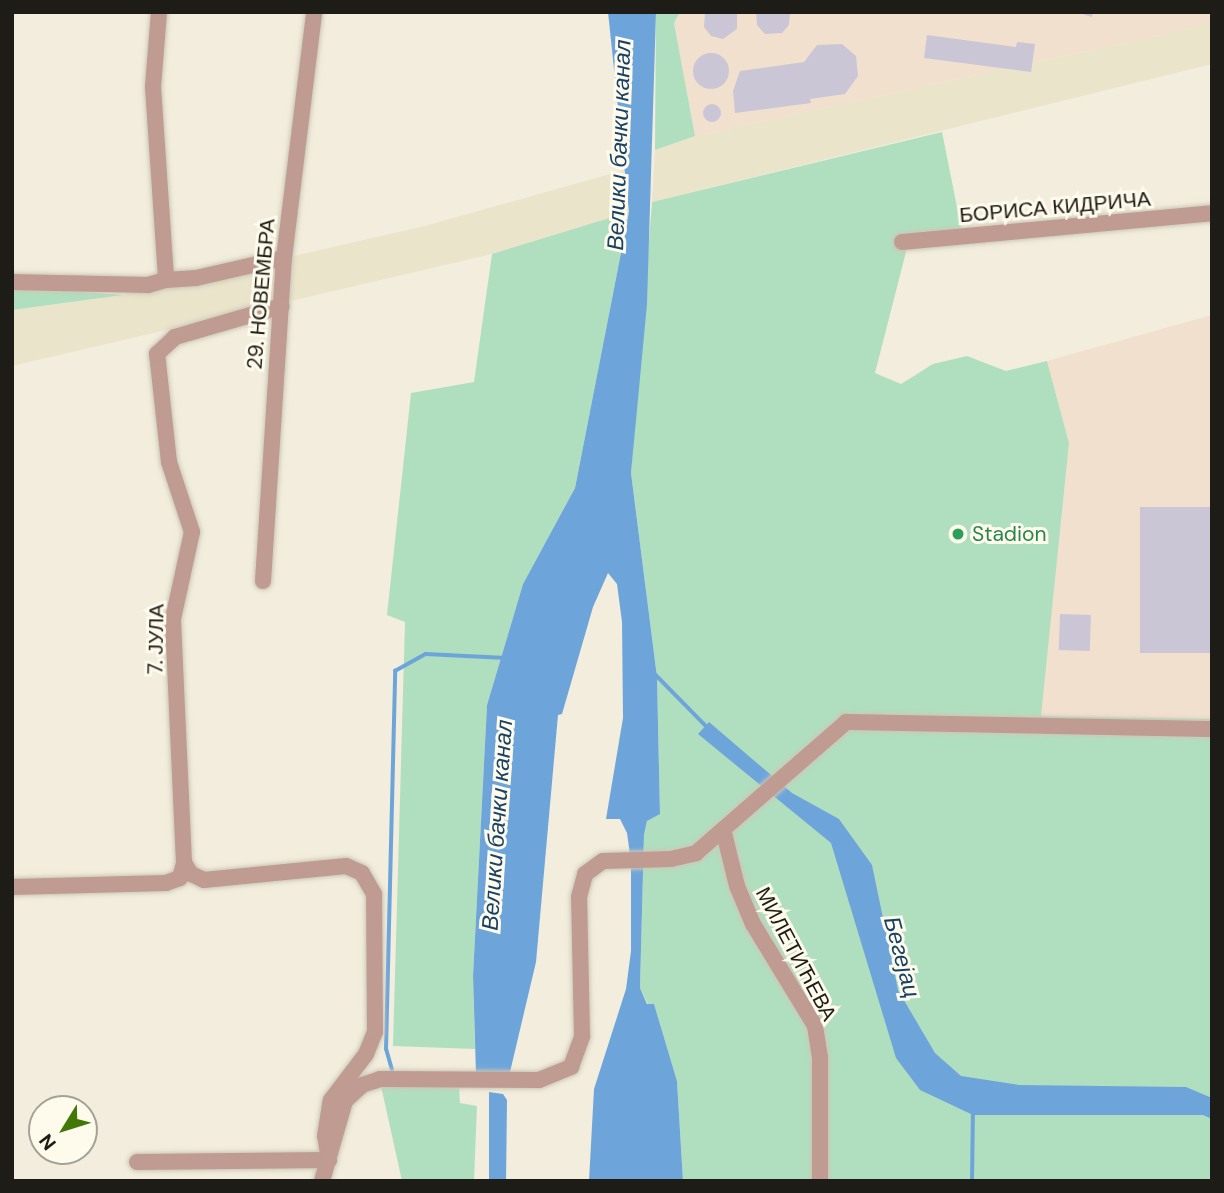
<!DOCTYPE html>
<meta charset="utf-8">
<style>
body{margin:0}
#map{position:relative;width:1224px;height:1193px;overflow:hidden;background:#f2eddc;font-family:"DM Sans",sans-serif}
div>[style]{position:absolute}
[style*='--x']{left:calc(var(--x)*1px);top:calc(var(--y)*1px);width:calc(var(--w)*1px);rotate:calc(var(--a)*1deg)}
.built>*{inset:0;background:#eae4cb}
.industrial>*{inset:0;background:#f1e0ce}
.green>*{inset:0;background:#b0dfbf}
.water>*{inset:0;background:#6da5db}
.stream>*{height:3.5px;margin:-1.75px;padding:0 1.75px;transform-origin:1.75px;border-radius:1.75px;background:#6da5db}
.building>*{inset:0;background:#cac6d6;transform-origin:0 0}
.round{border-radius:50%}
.roads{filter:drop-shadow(0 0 2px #ccc7b8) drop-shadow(0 0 2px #ccc7b8)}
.minor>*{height:16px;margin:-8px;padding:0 8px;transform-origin:8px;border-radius:8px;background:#bf9b91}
.dots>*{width:19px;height:19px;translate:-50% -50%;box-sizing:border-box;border:4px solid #fefbed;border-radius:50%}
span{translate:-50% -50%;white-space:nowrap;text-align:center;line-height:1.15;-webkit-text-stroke:6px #fefbed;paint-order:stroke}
.street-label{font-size:21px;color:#1e1c16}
.leisure-label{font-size:21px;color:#27864d}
.left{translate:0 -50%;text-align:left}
.water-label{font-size:23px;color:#174165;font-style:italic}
.frame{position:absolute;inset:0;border:14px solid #1e1c16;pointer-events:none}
.north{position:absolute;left:28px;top:1095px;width:70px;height:70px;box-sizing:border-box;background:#fefbed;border:2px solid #a4a297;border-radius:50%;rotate:232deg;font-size:19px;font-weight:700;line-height:28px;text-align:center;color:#1e1c16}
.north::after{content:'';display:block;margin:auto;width:24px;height:32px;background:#417808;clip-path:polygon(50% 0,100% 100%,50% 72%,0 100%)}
</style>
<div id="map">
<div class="built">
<div style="clip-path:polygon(1212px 24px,1212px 64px,652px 202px,655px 150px,695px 136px)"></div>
<div style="clip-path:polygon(624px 170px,629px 212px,492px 254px,12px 366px,12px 310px,123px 295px,425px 226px)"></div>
</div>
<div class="industrial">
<div style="clip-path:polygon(680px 12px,1212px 12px,1212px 24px,695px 136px,674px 23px)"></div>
<div style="clip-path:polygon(1212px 315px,1212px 719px,1040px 716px,1069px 443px,1047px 361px)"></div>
</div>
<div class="green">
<div style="clip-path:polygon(656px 12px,680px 12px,674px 23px,695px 136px,655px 150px)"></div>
<div style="clip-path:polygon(942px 132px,963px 237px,908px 244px,875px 373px,901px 384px,933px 364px,967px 356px,1006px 371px,1047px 361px,1069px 443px,1041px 716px,1212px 719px,1212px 1181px,683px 1181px,677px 1081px,654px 1004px,648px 1004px,640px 988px,644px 835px,647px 821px,660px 813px,657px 677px,631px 473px,652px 202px)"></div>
<div style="clip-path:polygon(629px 212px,575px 488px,523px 584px,487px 705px,473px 976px,475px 1049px,393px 1046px,405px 622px,387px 615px,411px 393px,474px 382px,492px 254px)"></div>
<div style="clip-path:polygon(12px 287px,123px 295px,12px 310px)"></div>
<div style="clip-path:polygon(381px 1086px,459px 1087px,460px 1103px,477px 1106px,474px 1181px,402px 1181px)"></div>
</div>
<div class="water">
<div style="clip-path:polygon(608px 12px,656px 12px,647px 304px,631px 473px,657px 677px,660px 814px,647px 821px,644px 835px,640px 988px,647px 1004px,654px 1004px,677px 1081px,683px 1181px,589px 1181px,594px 1089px,626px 989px,631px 951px,631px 862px,627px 833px,620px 819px,606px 819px,623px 718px,622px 622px,617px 584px,608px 573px,593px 607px,562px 714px,558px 715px,536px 962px,510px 1072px,476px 1074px,473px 976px,487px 705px,523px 584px,575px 488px,629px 212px)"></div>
<div style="clip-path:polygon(709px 722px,792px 793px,839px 819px,872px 865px,898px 990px,935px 1053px,961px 1076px,1019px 1085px,1186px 1087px,1212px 1098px,1212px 1119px,1203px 1115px,973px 1115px,920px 1090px,896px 1058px,831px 843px,698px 734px)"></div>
<div style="clip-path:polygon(489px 1092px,503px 1094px,507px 1100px,506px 1181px,489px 1181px)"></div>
</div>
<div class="stream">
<div style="--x:654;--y:673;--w:77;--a:45.5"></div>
<div style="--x:392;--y:1070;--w:22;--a:-106"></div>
<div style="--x:386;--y:1049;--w:378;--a:-88.6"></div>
<div style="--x:395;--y:671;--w:35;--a:-29"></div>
<div style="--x:426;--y:654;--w:80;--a:2.9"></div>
<div style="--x:972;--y:1181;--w:68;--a:-89.2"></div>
</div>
<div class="building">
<div style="clip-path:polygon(705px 12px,737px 12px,737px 29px,723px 39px,711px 36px,704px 27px)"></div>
<div style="clip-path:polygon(756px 12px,790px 12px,789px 25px,782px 33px,765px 34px,757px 25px)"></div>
<div style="clip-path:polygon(1076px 12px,1093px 12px,1092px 17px)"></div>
<div style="clip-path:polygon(927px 35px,1016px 47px,1017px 42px,1035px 44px,1031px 72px,924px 58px)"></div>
<div style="clip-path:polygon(842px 44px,856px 56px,858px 76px,845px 94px,810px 99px,811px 103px,735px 113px,733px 91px,740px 71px,804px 62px,817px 45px)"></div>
<div class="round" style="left:693px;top:53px;width:36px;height:36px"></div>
<div class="round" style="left:703px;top:104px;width:18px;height:18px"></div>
<div style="left:1140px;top:507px;width:72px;height:146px"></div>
<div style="left:1060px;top:614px;width:31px;height:36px;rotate:2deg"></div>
</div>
<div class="roads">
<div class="minor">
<div style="--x:159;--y:12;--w:75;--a:94.6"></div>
<div style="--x:153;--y:87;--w:193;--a:86.1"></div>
<div style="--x:166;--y:280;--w:30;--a:-4"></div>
<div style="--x:196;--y:278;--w:90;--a:-12.8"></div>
<div style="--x:902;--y:242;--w:311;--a:-5.3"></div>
<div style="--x:12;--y:282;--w:136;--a:1.3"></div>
<div style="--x:148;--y:285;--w:19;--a:-16"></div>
<div style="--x:263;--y:581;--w:324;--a:-86.3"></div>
<div style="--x:284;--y:258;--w:248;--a:-83"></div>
<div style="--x:724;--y:833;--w:55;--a:76.2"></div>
<div style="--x:737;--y:886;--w:41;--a:67.2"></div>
<div style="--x:753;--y:924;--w:119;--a:58.7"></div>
<div style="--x:815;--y:1026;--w:31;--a:81"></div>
<div style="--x:820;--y:1057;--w:124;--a:90"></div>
<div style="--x:12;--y:887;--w:154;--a:-1.5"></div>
<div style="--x:166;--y:883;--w:15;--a:-20"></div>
<div style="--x:180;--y:878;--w:16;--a:-75"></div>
<div style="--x:137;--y:1162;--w:192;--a:-0.6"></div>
<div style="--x:329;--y:1160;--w:24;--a:-99"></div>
<div style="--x:325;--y:1136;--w:36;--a:-81"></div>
<div style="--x:331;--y:1100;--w:58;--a:-52.7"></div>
<div style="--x:366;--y:1054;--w:24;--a:-68"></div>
<div style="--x:375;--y:1032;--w:138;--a:-90.4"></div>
<div style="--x:374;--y:894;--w:24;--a:-120"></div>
<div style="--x:362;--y:873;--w:17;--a:-156"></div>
<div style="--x:346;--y:866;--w:143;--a:174.4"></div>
<div style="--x:204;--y:880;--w:14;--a:-155"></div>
<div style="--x:191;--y:874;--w:13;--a:-122"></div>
<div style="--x:184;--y:863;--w:244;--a:-92.6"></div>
<div style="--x:173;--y:619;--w:89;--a:-77.7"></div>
<div style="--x:192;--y:532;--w:74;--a:-108.2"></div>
<div style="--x:169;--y:462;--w:109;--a:-96.3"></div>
<div style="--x:157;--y:354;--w:25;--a:-43"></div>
<div style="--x:175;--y:337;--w:111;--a:-16.2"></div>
<div style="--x:322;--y:1181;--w:83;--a:-74"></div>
<div style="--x:345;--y:1101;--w:23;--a:-43"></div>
<div style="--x:362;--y:1085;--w:19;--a:-18"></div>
<div style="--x:380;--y:1079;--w:159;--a:0.4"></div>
<div style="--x:539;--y:1080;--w:35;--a:-22"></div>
<div style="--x:571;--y:1067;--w:33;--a:-70"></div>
<div style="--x:582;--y:1036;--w:139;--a:-91.2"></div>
<div style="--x:579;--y:897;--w:24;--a:-75"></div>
<div style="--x:585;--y:874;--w:22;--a:-36"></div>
<div style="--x:603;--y:861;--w:68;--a:-1.7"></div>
<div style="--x:671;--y:859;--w:26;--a:-13"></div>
<div style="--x:696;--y:853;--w:199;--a:-41.1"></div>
<div style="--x:846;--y:722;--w:366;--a:1.1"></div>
</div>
</div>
<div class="dots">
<div style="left:958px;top:534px;background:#2e9e5b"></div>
</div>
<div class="street-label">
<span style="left:1055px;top:207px;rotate:-5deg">БОРИСА КИДРИЧА</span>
<span style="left:261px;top:294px;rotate:-85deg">29. НОВЕМБРА</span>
<span style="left:156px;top:639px;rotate:-89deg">7. ЈУЛА</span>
<span style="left:796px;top:954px;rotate:62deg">МИЛЕТИЋЕВА</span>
</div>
<div class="leisure-label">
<span class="left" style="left:972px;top:534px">Stadion</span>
</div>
<div class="water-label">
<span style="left:619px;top:145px;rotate:-88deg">Велики бачки канал</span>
<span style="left:497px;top:825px;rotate:-86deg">Велики бачки канал</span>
<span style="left:902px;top:957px;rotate:75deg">Бегејац</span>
</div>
<div class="frame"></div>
<div class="north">N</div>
</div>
